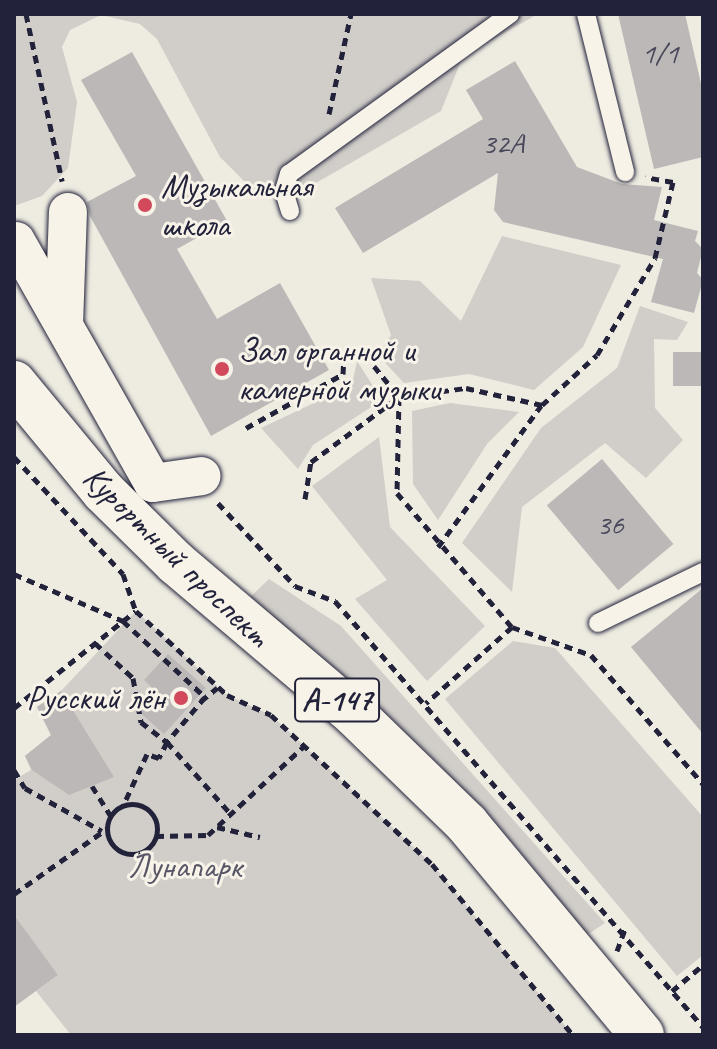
<!DOCTYPE html>
<meta charset="utf-8">
<style>
body{margin:0}
#map{position:relative;width:717px;height:1049px;overflow:hidden;background:#eeebe1;font-family:Caveat,sans-serif}
div>[style]{position:absolute}
[style*='--x']{left:calc(var(--x)*1px);top:calc(var(--y)*1px);width:calc(var(--w)*1px);rotate:calc(var(--a)*1deg)}
.green>*{inset:0;background:#d1cdc9}
.building>*{inset:0;background:#bbb8b7;transform-origin:0 0}
.path>*{height:5px;margin-top:-2.5px;transform-origin:0;background:repeating-linear-gradient(90deg,#22223b 0 8px,transparent 0 14px)}
.path>.ring{margin:-2.5px;padding:0;box-sizing:content-box;background:none;border:5px solid #22223b;border-radius:50%}
.roads{filter:drop-shadow(0 0 2px #22223b) drop-shadow(0 0 2px #22223b)}
.lane>*{height:18px;margin:-9px;padding:0 9px;transform-origin:9px;border-radius:9px;background:#f7f3e8}
.street>*{height:38px;margin:-19px;padding:0 19px;transform-origin:19px;border-radius:19px;background:#f7f3e8}
.primary>*{height:44px;margin:-22px;padding:0 22px;transform-origin:22px;border-radius:22px;background:#f7f3e8}
.dots>*{width:22px;height:22px;translate:-50% -50%;box-sizing:border-box;border:4px solid #f7f3e8;border-radius:50%}
span{translate:-50% -50%;white-space:nowrap;text-align:center;line-height:1.15;-webkit-text-stroke:6px #f7f3e8;paint-order:stroke}
.number-label{font-size:30px;color:#48485a}
.number-label span{-webkit-text-stroke-width:0}
.shield-label span{padding:2px 6px;background:#f7f3e8;border:2px solid;border-radius:6px;-webkit-text-stroke-width:0}
.shield-label{font-size:32px;color:#22223b;font-weight:700}
.poi-label{font-size:34px;color:#22223b}
.left{translate:0 -50%;text-align:left}
.right{translate:-100% -50%;text-align:right}
.street-label{font-size:34px;color:#22223b}
.park-label{font-size:34px;color:#575566}
.frame{position:absolute;inset:0;border:16px solid #22223b;pointer-events:none}
</style>
<div id="map">
<div class="green">
<div style="clip-path:polygon(14px 14px,538px 14px,463px 56px,441px 111px,302px 191px,274px 196px,252px 189px,220px 157px,157px 39px,140px 24px,101px 15px,70px 30px,62px 47px,77px 102px,68px 168px,42px 196px,14px 206px)"></div>
<div style="clip-path:polygon(502px 236px,621px 265px,583px 347px,534px 390px,469px 374px,404px 383px,379px 356px,391px 335px,371px 278px,420px 281px,461px 321px)"></div>
<div style="clip-path:polygon(640px 306px,688px 322px,677px 340px,654px 339px,655px 408px,683px 440px,646px 478px,605px 443px,522px 507px,512px 592px,462px 543px,541px 428px,617px 368px)"></div>
<div style="clip-path:polygon(357px 361px,382px 400px,313px 445px,298px 469px,261px 428px,352px 385px)"></div>
<div style="clip-path:polygon(450px 403px,519px 412px,487px 444px,438px 520px,413px 484px,412px 411px)"></div>
<div style="clip-path:polygon(379px 437px,390px 527px,485px 626px,427px 681px,355px 599px,387px 580px,312px 486px)"></div>
<div style="clip-path:polygon(269px 579px,341px 626px,605px 923px,587px 935px,243px 604px)"></div>
<div style="clip-path:polygon(136px 611px,227px 695px,271px 715px,432px 864px,573px 1035px,71px 1035px,36px 991px,58px 975px,14px 920px,14px 780px,31px 770px,25px 756px,51px 735px,37px 707px,61px 691px)"></div>
<div style="clip-path:polygon(513px 641px,555px 648px,703px 817px,703px 955px,677px 976px,445px 699px)"></div>
</div>
<div class="building">
<div style="clip-path:polygon(618px 14px,685px 14px,703px 92px,703px 157px,654px 169px)"></div>
<div style="clip-path:polygon(132px 52px,227px 221px,177px 249px,217px 319px,280px 283px,329px 370px,211px 436px,90px 216px,87px 202px,136px 176px,81px 80px)"></div>
<div style="clip-path:polygon(515px 61px,577px 167px,622px 184px,662px 187px,654px 220px,698px 231px,695px 241px,703px 249px,697px 273px,703px 280px,694px 313px,651px 302px,663px 259px,503px 222px,494px 210px,498px 173px,363px 253px,335px 208px,483px 119px,466px 90px)"></div>
<div style="left:703px;top:352px;width:34px;height:30px;rotate:90deg"></div>
<div style="left:602px;top:459px;width:111px;height:72px;rotate:50deg"></div>
<div style="clip-path:polygon(703px 588px,703px 734px,631px 647px)"></div>
<div style="clip-path:polygon(168px 654px,206px 688px,164px 734px,136px 709px,166px 701px,144px 680px)"></div>
<div style="clip-path:polygon(61px 691px,114px 777px,69px 795px,32px 770px,25px 756px,51px 735px,37px 707px)"></div>
<div style="clip-path:polygon(14px 915px,58px 975px,14px 1007px)"></div>
</div>
<div class="path">
<div style="--x:26;--y:14;--w:171;--a:77.8"></div>
<div style="--x:329;--y:114;--w:102;--a:-77.6"></div>
<div style="--x:374;--y:366;--w:40;--a:51"></div>
<div style="--x:399;--y:397;--w:96;--a:91.2"></div>
<div style="--x:397;--y:493;--w:177;--a:49.4"></div>
<div style="--x:512;--y:627;--w:115;--a:138.5"></div>
<div style="--x:246;--y:428;--w:111;--a:-29.1"></div>
<div style="--x:343;--y:374;--w:17;--a:-87"></div>
<div style="--x:14;--y:457;--w:160;--a:47"></div>
<div style="--x:123;--y:574;--w:39;--a:71"></div>
<div style="--x:136;--y:611;--w:124;--a:42.7"></div>
<div style="--x:227;--y:695;--w:48;--a:24.4"></div>
<div style="--x:271;--y:715;--w:219;--a:42.8"></div>
<div style="--x:432;--y:864;--w:222;--a:50.5"></div>
<div style="--x:305;--y:499;--w:37;--a:-81"></div>
<div style="--x:311;--y:462;--w:109;--a:-36.5"></div>
<div style="--x:399;--y:397;--w:68;--a:-7.7"></div>
<div style="--x:466;--y:388;--w:78;--a:12.6"></div>
<div style="--x:542;--y:405;--w:74;--a:-42.3"></div>
<div style="--x:597;--y:355;--w:113;--a:-59.1"></div>
<div style="--x:655;--y:258;--w:78;--a:-76.7"></div>
<div style="--x:673;--y:182;--w:28;--a:-170"></div>
<div style="--x:218;--y:503;--w:113;--a:47.1"></div>
<div style="--x:295;--y:586;--w:43;--a:20.6"></div>
<div style="--x:335;--y:601;--w:563;--a:49.18"></div>
<div style="--x:438;--y:547;--w:175;--a:-53.9"></div>
<div style="--x:14;--y:574;--w:119;--a:23.3"></div>
<div style="--x:123;--y:621;--w:16;--a:-38"></div>
<div style="--x:512;--y:627;--w:84;--a:19.5"></div>
<div style="--x:591;--y:655;--w:171;--a:49"></div>
<div style="--x:95;--y:643;--w:52;--a:42.6"></div>
<div style="--x:133;--y:678;--w:45;--a:79.7"></div>
<div style="--x:141;--y:722;--w:33;--a:38"></div>
<div style="--x:167;--y:742;--w:18;--a:117"></div>
<div style="--x:159;--y:758;--w:13;--a:-162"></div>
<div style="--x:147;--y:754;--w:57;--a:114.8"></div>
<div style="--x:201;--y:701;--w:21;--a:-39"></div>
<div style="--x:14;--y:708;--w:139;--a:-38.6"></div>
<div style="--x:123;--y:621;--w:112;--a:42.8"></div>
<div style="--x:205;--y:697;--w:59;--a:130.2"></div>
<div style="--x:167;--y:742;--w:96;--a:48.4"></div>
<div style="--x:14;--y:770;--w:21;--a:59"></div>
<div style="--x:25;--y:788;--w:88;--a:29.2"></div>
<div style="--x:92;--y:786;--w:36;--a:58"></div>
<div class="ring" style="left:107px;top:804px;width:45px;height:45px"></div>
<div style="--x:217;--y:827;--w:44;--a:13.1"></div>
<div style="--x:156;--y:836;--w:52;--a:-1.1"></div>
<div style="--x:208;--y:835;--w:131;--a:-42.8"></div>
<div style="--x:14;--y:894;--w:115;--a:-35.1"></div>
<div style="--x:617;--y:951;--w:23;--a:-70"></div>
<div style="--x:672;--y:991;--w:40;--a:-40"></div>
</div>
<div class="roads">
<div class="lane">
<div style="--x:586;--y:14;--w:163;--a:76.1"></div>
<div style="--x:290;--y:211;--w:21;--a:-107"></div>
<div style="--x:284;--y:191;--w:18;--a:-74"></div>
<div style="--x:289;--y:174;--w:273;--a:-35.9"></div>
<div style="--x:598;--y:623;--w:117;--a:-25.9"></div>
</div>
<div class="street">
<div style="--x:16;--y:241;--w:278;--a:60.5"></div>
<div style="--x:153;--y:483;--w:49;--a:-8.1"></div>
<div style="--x:64;--y:325;--w:113;--a:-88"></div>
</div>
<div class="primary">
<div style="--x:14;--y:383;--w:140;--a:50.5"></div>
<div style="--x:103;--y:491;--w:103;--a:44.6"></div>
<div style="--x:176;--y:563;--w:235;--a:40.3"></div>
<div style="--x:355;--y:715;--w:156;--a:44.2"></div>
<div style="--x:467;--y:824;--w:274;--a:50.3"></div>
</div>
</div>
<div class="dots">
<div style="left:145px;top:205px;background:#d1495b"></div>
<div style="left:222px;top:369px;background:#d1495b"></div>
<div style="left:181px;top:698px;background:#d1495b"></div>
</div>
<div class="number-label">
<span style="left:660px;top:53px">1/1</span>
<span style="left:503px;top:143px">32А</span>
<span style="left:610px;top:524px">36</span>
</div>
<div class="shield-label">
<span style="left:337px;top:700px">А-147</span>
</div>
<div class="poi-label">
<span class="left" style="left:161px;top:205px">Музыкальная<br>школа</span>
<span class="left" style="left:238px;top:369px">Зал органной и<br>камерной музыки</span>
<span class="right" style="left:165px;top:698px">Русский лён</span>
</div>
<div class="street-label">
<span style="left:177px;top:556px;rotate:44deg">Курортный проспект</span>
</div>
<div class="park-label">
<span style="left:185px;top:866px">Лунапарк</span>
</div>
<div class="frame"></div>
</div>
